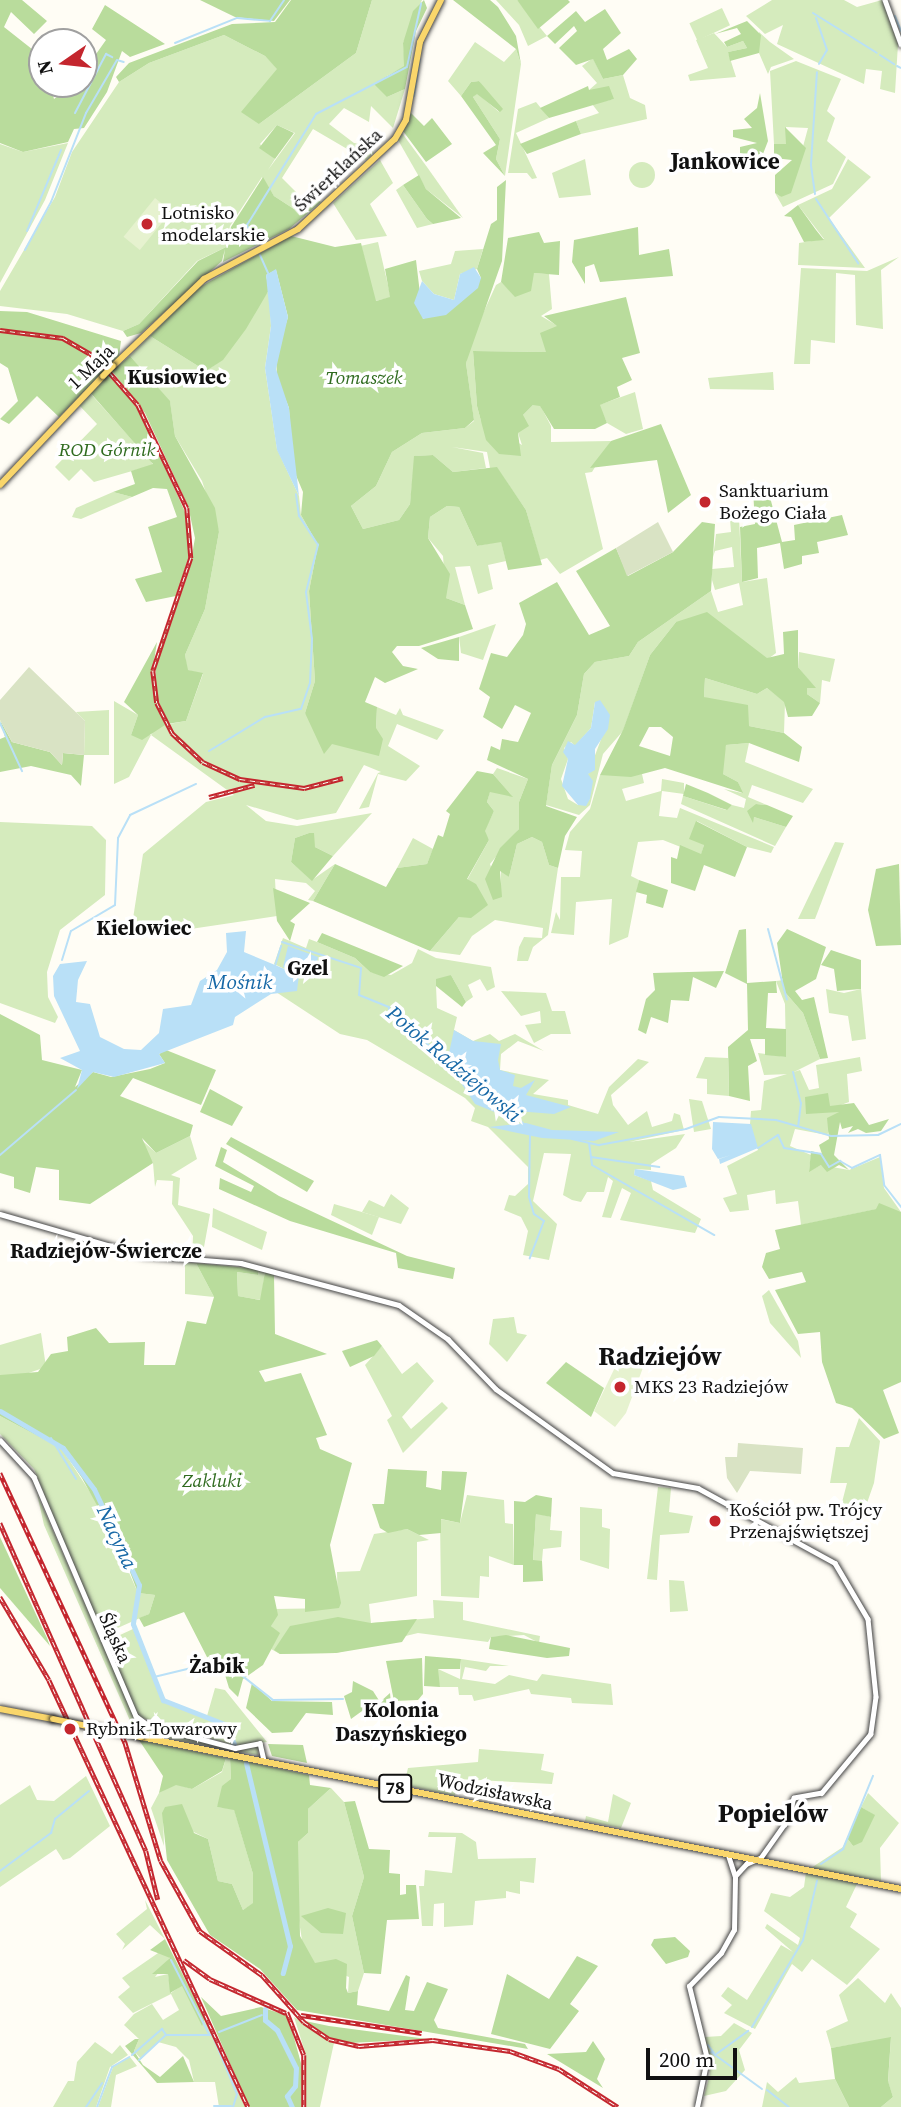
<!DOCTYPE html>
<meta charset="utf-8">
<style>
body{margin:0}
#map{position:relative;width:901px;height:2107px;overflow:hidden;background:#fffdf5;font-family:"Source Serif 4",serif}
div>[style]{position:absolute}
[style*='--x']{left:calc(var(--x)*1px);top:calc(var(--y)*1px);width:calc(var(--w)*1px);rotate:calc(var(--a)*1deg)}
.green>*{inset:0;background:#d5ebbd;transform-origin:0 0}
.round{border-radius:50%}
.forest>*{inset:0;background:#b9dc9c}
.cemetery>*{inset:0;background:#d9e3c4}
.pitch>*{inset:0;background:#e6f2cf;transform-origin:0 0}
.water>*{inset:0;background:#b9e0f7}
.stream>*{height:2px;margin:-1px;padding:0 1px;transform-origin:1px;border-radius:1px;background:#b9e0f7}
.river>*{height:5px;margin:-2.5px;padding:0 2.5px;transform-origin:2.5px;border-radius:2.5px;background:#b9e0f7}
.roads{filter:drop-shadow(0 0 2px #444) drop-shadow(0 0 2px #444)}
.minor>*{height:4.5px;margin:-2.25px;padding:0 2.25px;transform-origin:2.25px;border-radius:2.25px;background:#fff}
.major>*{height:6px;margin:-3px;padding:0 3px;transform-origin:3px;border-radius:3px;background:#f9d66b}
.rail>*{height:4.5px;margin-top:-2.25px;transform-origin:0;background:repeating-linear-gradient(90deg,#fff 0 5px,#c4262e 0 10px);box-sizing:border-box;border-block:2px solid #c4262e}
.bridges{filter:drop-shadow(0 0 2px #222) drop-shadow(0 0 2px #222)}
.major-bridge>*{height:6px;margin:-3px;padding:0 3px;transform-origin:3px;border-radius:3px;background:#f9d66b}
.dots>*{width:19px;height:19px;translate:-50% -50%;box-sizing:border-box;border:4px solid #fff;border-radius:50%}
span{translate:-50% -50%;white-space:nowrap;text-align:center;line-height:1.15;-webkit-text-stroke:7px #fff;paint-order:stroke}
.shield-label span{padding:2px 5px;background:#fff;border:2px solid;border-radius:5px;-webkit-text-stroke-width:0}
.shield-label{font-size:18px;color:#111;font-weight:700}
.street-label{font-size:19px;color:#111}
.poi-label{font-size:19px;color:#111}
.left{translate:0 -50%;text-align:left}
.park-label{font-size:19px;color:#2f6b1f;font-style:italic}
.neighbourhood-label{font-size:21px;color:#111;font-weight:700}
.water-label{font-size:21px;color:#1768a6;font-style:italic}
.quarter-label{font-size:23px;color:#111;font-weight:700}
.district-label{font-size:26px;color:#111;font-weight:700}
.north{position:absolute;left:28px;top:28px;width:70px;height:70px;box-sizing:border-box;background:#fff;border:2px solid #a0a0a0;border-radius:50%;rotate:256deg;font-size:19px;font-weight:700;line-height:28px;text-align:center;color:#111}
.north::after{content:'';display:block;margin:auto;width:24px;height:32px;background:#c4262e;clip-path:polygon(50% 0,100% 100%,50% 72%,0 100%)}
.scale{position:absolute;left:646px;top:2048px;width:91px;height:32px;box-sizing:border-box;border:4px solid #111;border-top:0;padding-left:9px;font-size:21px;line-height:24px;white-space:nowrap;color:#111;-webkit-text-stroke:5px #fff;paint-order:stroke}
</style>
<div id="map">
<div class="green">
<div style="clip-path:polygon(evenodd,372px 0,422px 0,403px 43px,405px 66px,387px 76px,387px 97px,405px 89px,393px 128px,371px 106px,369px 122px,344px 108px,329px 124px,354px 143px,368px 145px,374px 153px,366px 160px,313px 129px,282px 178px,304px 200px,294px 209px,274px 196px,262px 177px,230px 226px,226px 247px,197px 261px,139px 324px,123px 331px,67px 314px,0 306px,0 291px,55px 197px,72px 152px,119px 82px,149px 63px,224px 35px,265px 56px,278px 69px,259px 124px,356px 53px,372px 0,277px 125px,295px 133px,268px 170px,275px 159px,260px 144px,277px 125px)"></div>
<div style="clip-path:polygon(496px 0,517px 0,547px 36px,528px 46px,519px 25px)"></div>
<div style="clip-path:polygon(772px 0,844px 0,857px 7px,882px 0,898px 44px,895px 93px,880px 89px,882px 71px,866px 69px,864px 84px,777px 44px,783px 25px,765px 34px,746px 16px)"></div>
<div style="left:722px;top:8px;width:19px;height:36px;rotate:65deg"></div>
<div style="clip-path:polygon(759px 32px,770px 42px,794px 59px,771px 67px,768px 74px,759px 53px)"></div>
<div style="clip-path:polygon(714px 33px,727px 47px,743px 41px,747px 48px,728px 52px,736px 77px,690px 81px,688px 75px,708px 68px,696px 40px)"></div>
<div style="clip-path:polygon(475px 42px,504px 62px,516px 49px,521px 64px,505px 176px,496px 159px,500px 139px,473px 97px,477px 93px,499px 112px,479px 81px,471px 82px,461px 96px,448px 81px)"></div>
<div style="clip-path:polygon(593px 58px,603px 79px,623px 75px,630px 98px,645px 105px,647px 119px,581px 134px,576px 121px,599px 113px,592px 104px,614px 99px,589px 90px,597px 83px,582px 66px)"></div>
<div style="clip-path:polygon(796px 61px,841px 79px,827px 111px,835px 118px,827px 141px,846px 157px,833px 184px,783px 207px,775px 193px,781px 197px,794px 180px,808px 128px,786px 127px,786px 145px,774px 144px,770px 71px)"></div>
<div style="clip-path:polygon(536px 102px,549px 118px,516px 133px,537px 178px,532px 179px,527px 173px,508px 173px,518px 109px)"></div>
<div style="clip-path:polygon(402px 133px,427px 167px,463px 218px,426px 189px,398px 140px)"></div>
<div style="clip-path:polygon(68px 143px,45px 200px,0 283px,0 144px,23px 152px)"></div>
<div style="clip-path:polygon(585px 159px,591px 195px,559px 198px,552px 173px)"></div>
<div style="clip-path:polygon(848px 159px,871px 177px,829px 218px,865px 268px,798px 265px,799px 243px,824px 239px,798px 205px,832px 189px)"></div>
<div style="clip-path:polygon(380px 160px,393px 183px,370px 204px,387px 236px,356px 240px,333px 203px)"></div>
<div class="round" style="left:629px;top:162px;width:26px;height:26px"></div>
<div style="clip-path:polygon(403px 185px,427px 219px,433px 224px,417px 228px,396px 190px)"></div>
<div style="left:378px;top:242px;width:57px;height:17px;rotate:77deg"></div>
<div style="clip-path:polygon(483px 249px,477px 269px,460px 274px,454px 300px,434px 294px,422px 281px,419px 271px,451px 264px,455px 251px)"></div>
<div style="clip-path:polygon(899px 257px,881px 270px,883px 329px,856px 325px,855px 275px,836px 273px,835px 343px,811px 340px,810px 364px,794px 364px,801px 268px,867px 271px)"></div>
<div style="clip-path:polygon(534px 273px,549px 274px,552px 309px,541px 316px,558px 326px,546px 352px,473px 351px,477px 406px,481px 421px,522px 445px,518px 433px,523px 415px,533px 405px,540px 405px,551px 426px,551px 442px,611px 441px,592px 472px,585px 473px,603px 549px,560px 574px,547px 558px,540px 560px,526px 510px,497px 468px,490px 468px,487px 452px,452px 447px,483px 453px,486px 468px,453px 472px,433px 455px,415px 456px,410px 504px,399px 520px,363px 529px,351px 506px,376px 486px,392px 452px,422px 433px,465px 428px,474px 421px,466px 363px,470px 342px,496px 285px,501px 282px,515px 296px)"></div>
<div style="clip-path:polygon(269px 290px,271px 326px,265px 368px,277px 449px,299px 496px,301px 515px,318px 545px,309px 591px,315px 681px,305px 713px,331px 743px,376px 728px,377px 707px,396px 715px,400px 708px,403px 715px,444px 730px,437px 740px,397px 724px,388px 746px,420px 766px,406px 781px,378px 774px,369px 807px,359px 809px,378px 773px,381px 772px,364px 765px,336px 813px,297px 820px,246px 805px,266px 821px,297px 826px,372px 813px,333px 856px,315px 847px,309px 833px,295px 838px,291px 862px,312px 880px,335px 864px,313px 901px,308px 900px,315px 891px,306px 883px,275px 879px,277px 916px,130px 938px,143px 854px,206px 802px,234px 795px,151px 735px,129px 777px,114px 784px,114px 701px,138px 715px,131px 735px,151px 735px,158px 726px,186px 721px,203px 674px,187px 670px,185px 655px,205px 609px,219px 532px,202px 481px,175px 436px,170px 402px,130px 356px,150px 336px,206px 371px,223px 359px)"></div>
<div style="clip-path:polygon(773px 372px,774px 390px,710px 389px,708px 378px)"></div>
<div style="clip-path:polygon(635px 392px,643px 429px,626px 434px,607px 423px,599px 405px)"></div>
<div style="clip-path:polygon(90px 393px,151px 461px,153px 465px,94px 482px,81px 469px,69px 481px,55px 467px,97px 424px,78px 404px)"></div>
<div style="clip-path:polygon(113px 492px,132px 497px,81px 519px,72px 517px,76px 508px)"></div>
<div style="clip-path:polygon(447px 506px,459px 507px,477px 546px,501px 541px,506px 561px,488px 565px,493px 589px,478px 594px,470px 566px,455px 567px,465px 605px,446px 598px,443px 556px,428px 538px,430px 517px)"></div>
<div style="clip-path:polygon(evenodd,739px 517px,742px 582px,767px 578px,776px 653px,768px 659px,676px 622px,650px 655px,623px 731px,603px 754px,590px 805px,579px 815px,546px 805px,552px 765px,577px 715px,584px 674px,595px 662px,629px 656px,638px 642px,711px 591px,718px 612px,743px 605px,739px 583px,715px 590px,712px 580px,712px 569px,734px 567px,732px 547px,715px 551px,713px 557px,716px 534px,731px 532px,730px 519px,739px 517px,595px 702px,609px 718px,588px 774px,590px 799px,578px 805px,568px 799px,561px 779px,568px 759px,564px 748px,571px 742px,575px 746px,591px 728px,595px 702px)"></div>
<div style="clip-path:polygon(496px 624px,483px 660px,461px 653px,459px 637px)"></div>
<div style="clip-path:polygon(799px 652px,835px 659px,830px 682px,822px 680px,820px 703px,807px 694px,807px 688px,815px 688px,798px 667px)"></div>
<div style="clip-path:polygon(705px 678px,757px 694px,767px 688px,785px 702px,784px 733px,749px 726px,704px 697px)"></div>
<div style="clip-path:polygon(109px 710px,109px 755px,84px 755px,85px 721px,76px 712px)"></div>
<div style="clip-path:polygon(749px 743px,745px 762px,813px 789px,803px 803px,752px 785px,748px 797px,767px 805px,756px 804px,754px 817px,786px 827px,775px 846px,681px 804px,683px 796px,726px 810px,732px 805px,744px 808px,746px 799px,724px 789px,742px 793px,738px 782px,723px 774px,722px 760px,726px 745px)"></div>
<div style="clip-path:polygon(497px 768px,528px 779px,519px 802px,519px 829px,490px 864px,501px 896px,501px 870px,509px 877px,517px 844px,532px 837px,542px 842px,549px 865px,558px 868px,548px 935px,533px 947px,528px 961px,517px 961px,519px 947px,524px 937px,542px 938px,543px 928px,495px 920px,472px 936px,460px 955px,430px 951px,459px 917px,467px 880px,489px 840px,484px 831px,494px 811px,487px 802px,490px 791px,512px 796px,493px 774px)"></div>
<div style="clip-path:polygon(642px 774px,644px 783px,622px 789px,626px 801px,661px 791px,662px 779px,684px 783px,684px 794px,662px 791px,659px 816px,677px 818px,680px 808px,774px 847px,771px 853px,747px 847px,697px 821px,704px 845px,701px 855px,663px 840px,638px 842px,631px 876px,639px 880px,628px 937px,609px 945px,612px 899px,576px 902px,574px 935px,551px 933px,556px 912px,560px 920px,561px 877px,580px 877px,582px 851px,565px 850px,570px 832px,590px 809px,600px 775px)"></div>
<div style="clip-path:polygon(0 822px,92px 826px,106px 840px,105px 895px,60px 930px,47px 972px,48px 997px,58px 1017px,55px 1023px,0 1003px)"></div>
<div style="clip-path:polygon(413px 838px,433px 849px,427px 864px,397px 868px)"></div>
<div style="clip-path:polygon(835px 842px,844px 843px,815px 919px,798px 919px)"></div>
<div style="clip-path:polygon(283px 938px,306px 948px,309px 939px,317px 942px,355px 958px,370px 972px,391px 975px,412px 963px,418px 949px,436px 958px,491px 967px,495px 987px,487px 991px,480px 979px,468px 985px,473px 997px,466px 1002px,451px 975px,436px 986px,437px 1008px,457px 1017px,454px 1030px,473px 1041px,490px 1034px,499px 1041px,515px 1034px,544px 1051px,518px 1041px,501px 1054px,500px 1070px,549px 1080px,533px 1094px,568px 1100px,568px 1105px,598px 1114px,609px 1087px,638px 1059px,649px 1062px,611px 1095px,613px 1105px,628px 1125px,647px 1111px,652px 1127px,672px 1121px,674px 1113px,680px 1115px,684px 1130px,629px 1142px,685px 1134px,676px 1148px,651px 1164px,651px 1170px,635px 1169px,634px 1175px,651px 1181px,653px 1190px,701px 1219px,695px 1233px,620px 1220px,631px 1193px,622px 1188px,611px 1218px,602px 1217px,613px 1181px,608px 1177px,604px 1192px,587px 1192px,581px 1202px,572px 1200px,563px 1195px,571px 1154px,544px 1153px,533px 1201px,557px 1224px,549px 1260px,523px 1255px,528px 1231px,521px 1217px,504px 1210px,509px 1195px,515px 1196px,528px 1184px,528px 1167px,488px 1127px,471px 1121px,475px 1108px,465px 1098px,367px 1040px,340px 1034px,276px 992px,296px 981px,293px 973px,274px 964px)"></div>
<div style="clip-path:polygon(784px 980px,784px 991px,803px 1013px,820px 1059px,790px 1074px,764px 1075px,758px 1053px,786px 1057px,785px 1004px,776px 981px)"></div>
<div style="clip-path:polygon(826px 989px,844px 993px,861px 989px,866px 1039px,852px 1041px,848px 1016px,829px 1013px)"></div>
<div style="clip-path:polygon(501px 991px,546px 993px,552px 1011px,565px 1011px,571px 1034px,551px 1034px,534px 1043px,525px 1025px,541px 1023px,540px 1011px,521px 1016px)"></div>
<div style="clip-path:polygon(705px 1057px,728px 1058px,729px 1096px,707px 1094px,707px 1079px,696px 1078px)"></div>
<div style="clip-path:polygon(860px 1057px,862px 1071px,847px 1074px,849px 1102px,825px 1111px,839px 1112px,827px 1135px,795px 1129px,790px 1146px,811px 1155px,809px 1171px,821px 1165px,849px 1170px,880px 1157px,884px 1188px,901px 1212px,877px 1209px,801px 1225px,798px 1201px,776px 1204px,775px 1190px,747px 1195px,749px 1210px,730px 1212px,723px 1198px,737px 1194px,727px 1166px,758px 1150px,750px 1124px,751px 1111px,761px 1110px,764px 1081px,800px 1070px,809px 1090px,819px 1088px,816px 1065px)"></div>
<div style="clip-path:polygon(689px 1099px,702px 1101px,711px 1129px,694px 1132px)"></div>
<div style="clip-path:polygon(135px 1134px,156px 1153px,190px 1136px,197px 1159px,171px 1175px,180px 1178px,178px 1205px,210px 1214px,202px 1258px,192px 1258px,193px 1236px,172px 1204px,173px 1181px,157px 1180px,155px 1187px,153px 1163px)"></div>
<div style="clip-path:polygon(391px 1194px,409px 1208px,401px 1224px,362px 1212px,369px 1200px,384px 1207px)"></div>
<div style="clip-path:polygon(334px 1204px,379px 1217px,372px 1235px,331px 1215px)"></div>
<div style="clip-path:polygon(213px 1208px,267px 1232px,262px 1250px,212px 1227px)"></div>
<div style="clip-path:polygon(185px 1263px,196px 1263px,214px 1297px,185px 1294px)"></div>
<div style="clip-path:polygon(258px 1269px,265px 1272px,261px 1300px,238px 1296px,237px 1272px,257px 1275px)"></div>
<div style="clip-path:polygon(769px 1290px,798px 1341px,801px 1358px,770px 1323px,762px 1296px)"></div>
<div style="clip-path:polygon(514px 1317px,517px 1333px,527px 1335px,507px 1362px,489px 1344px,493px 1319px)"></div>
<div style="clip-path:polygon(41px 1333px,46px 1367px,20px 1376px,0 1375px,0 1345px)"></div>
<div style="clip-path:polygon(382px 1346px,402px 1374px,417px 1362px,434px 1381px,402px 1417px,411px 1429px,442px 1402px,448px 1408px,403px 1453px,387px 1420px,392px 1416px,365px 1365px)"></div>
<div style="clip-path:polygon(0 1416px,62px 1449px,101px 1509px,138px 1593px,155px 1595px,149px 1614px,102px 1635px,34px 1469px,0 1434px)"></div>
<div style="clip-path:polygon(859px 1418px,880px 1441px,874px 1483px,860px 1523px,839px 1514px,847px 1483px,830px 1483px,836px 1447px,849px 1447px)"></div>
<div style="clip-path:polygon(658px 1487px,671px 1488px,669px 1512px,693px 1516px,689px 1533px,660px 1535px,657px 1580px,647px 1579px)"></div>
<div style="clip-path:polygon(37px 1494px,134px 1717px,143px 1724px,238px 1751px,259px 1745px,258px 1755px,135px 1732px,44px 1525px)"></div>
<div style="clip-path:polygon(467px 1495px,504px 1500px,505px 1523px,513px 1524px,514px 1565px,489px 1556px,489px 1577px,480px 1576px,479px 1598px,441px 1596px,440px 1519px,460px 1523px)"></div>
<div style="clip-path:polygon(580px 1507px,602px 1509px,602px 1527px,610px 1529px,609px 1569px,580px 1560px)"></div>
<div style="clip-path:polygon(536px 1513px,551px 1517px,550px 1530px,562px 1531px,561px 1547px,543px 1549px,542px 1561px,533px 1561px)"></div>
<div style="clip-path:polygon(407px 1529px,429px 1540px,417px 1542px,417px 1596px,369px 1604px,371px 1623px,434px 1618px,433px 1600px,463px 1602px,463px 1620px,540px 1636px,539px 1643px,524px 1635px,491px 1637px,488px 1642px,418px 1633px,336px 1653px,280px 1654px,271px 1649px,279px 1633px,271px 1626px,273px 1609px,338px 1608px,337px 1572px,360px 1571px,374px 1534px)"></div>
<div style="clip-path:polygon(684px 1581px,688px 1611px,670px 1612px,669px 1580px)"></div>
<div style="clip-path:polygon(133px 1629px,164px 1701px,207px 1716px,215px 1688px,225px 1690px,267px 1742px,237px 1746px,228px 1727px,220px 1720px,233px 1745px,139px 1717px,107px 1648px,107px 1641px)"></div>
<div style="clip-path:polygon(461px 1659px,509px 1666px,490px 1666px,486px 1671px,465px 1667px,462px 1679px,495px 1684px,509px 1675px,537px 1681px,542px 1674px,611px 1684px,613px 1705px,572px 1703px,571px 1698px,531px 1694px,529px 1689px,474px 1701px,472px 1695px,459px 1695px,458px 1687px,440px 1687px,436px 1674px,438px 1669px,460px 1679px)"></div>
<div style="clip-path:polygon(479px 1749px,544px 1754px,541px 1770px,554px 1773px,552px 1784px,458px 1779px,455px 1796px,404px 1785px,408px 1768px,478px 1762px)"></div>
<div style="clip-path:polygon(226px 1758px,230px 1758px,231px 1779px,217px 1807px,234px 1809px,253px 1874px,254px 1903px,243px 1910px,232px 1884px,218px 1881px,208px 1839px,163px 1817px,164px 1846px,151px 1808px,159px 1793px,176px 1784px,192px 1789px,222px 1772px)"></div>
<div style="clip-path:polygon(86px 1776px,110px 1826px,70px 1858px,63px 1860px,56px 1849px,0 1887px,0 1805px,30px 1785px,37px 1800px,54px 1801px)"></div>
<div style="clip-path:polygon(331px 1788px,344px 1802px,364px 1877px,352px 1916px,364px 1973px,358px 1991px,348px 1993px,349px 1977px,314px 1963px,303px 1947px,298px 1914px,298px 1842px,308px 1833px,308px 1809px)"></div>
<div style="clip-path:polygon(868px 1793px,899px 1823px,880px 1848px,881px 1881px,811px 1868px,843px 1847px,847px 1838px,853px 1846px,874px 1815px,861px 1807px)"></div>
<div style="clip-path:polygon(613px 1794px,631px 1803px,621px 1828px,585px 1821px,586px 1816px,608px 1822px)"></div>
<div style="clip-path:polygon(429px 1832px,462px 1833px,476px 1842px,478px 1859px,536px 1858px,534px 1883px,520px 1881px,520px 1894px,506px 1891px,506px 1898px,475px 1901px,473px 1925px,444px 1927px,444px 1903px,434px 1904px,433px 1926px,422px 1926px,419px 1886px,424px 1886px,425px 1870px,452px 1873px,456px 1837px,428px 1837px)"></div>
<div style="clip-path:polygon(806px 1872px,857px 1884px,846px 1907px,857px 1914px,850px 1927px,880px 1949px,847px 1985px,812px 1959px,802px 1972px,792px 1964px,755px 2029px,724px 2013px,732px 2005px,721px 1996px,728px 1987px,747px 2000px,781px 1945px,793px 1952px,765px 1928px,767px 1924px,798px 1945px,800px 1938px,764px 1911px,771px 1893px,790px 1897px,804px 1887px)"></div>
<div style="clip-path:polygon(145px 1900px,165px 1939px,150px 1925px,122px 1950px,125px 1944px,116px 1934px,147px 1909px)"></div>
<div style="clip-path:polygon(161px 1951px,170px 1958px,155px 1977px,168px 1974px,171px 1993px,182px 1985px,203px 2025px,205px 2019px,245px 2107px,219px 2107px,215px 2082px,194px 2082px,189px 2060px,176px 2047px,158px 2042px,141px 2059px,134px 2051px,139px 2039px,124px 2025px,134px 2014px,152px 2004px,163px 2020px,179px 2010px,171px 1994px,133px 2013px,118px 1997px,130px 1987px,122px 1978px)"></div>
<div style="clip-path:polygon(858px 1978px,885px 2003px,891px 1993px,901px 2008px,901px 2107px,881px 2107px,893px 2097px,888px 2082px,891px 2038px,831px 2048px,826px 2031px,848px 2021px,839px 1995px)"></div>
<div style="clip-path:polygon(294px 2017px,334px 2043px,320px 2107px,306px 2107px,306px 2055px)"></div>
<div style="clip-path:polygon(734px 2023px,752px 2033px,739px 2050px,745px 2070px,726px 2091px,704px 2096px,710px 2074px,705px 2037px,721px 2036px)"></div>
<div style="clip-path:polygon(95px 2042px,112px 2054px,120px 2045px,128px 2055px,110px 2067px,96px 2107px,53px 2107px,68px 2081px,74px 2081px,77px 2062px)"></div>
<div style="clip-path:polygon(130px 2057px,137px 2066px,116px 2075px,111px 2107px,98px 2107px,113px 2067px)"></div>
<div style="clip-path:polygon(796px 2077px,799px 2083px,835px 2079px,849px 2107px,762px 2107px,767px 2082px,778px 2092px)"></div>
</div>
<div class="forest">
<div style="clip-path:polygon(0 0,22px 0,47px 21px,34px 34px,11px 12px,4px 27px,42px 57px,42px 84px,50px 84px,54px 99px,74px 84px,84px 84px,84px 71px,106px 40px,92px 29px,105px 5px,165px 44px,130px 57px,122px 51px,107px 92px,84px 128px,74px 129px,68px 142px,23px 152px,0 143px)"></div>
<div style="clip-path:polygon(200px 0,290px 0,274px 21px,235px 17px)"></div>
<div style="clip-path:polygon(291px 0,372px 0,356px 53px,259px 124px,241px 112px,277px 69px,265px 56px,224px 35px,149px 63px,119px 82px,116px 77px,129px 63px,232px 24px,275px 22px)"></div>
<div style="clip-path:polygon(424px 0,427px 8px,416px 31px,405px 89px,387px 97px,374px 84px,404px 66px,403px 43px,413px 11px)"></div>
<div style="clip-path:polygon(453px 0,490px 0,498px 7px,516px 36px,521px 64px,516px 49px)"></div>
<div style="clip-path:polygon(517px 0,568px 0,570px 2px,538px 29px)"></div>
<div style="clip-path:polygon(605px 9px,621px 33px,603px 49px,607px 60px,629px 49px,637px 59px,623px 75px,603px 79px,593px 59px,576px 65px,559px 48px,577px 31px,574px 26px,555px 44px,547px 36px,576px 11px,585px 22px)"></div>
<div style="clip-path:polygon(747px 21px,761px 35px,759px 53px,730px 61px,728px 52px,747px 48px,743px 41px,727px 47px,724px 42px,741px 34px,737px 28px,715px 34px)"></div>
<div style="clip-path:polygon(479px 81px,503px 109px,500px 112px,477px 94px,473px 97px,500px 139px,496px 159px,505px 176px,483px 153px,496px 145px,461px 96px,471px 82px)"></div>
<div style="clip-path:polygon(588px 86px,589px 90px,609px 86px,614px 99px,549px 118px,540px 108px)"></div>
<div style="clip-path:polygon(760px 93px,768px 141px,761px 159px,740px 153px,740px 147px,757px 143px,733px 137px,733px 130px,752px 128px,744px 119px,757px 108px)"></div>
<div style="clip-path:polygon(411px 113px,424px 126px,432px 118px,452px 144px,426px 162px,403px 131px)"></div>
<div style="clip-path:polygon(576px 121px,581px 134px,527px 154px,520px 144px)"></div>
<div style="clip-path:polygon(277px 125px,294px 133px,275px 159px,259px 148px)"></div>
<div style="clip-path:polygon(785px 127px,806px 148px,791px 193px,781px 197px,775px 193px,775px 175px,792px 160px,774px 158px,774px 144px,786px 144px)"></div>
<div style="clip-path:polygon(419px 175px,426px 189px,461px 218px,433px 224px,427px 219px,403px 185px)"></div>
<div style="clip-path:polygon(263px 177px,274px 196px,294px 209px,308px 194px,321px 202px,289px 229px,223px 262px,225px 249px,222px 261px,141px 333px,127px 337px,123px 331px,139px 324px,198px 261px,226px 247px,231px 227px)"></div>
<div style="clip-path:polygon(506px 180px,502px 261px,466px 363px,474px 420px,465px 428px,422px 433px,392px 452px,376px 486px,351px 506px,363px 529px,399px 520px,410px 504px,414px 456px,433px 455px,453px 472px,497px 467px,526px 510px,542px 565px,508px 570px,501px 542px,477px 546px,459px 507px,447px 506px,430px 517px,428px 538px,450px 574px,446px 598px,465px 605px,473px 629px,419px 646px,397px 646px,392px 652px,403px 666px,418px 669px,385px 683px,375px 677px,365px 702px,377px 707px,376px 728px,383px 739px,379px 756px,332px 744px,324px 754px,305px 713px,315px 681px,309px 591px,318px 545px,301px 515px,303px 492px,292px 466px,289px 408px,277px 378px,276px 355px,288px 317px,276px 270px,266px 275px,269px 290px,246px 329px,223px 360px,206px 371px,150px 336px,198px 288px,291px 236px,335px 247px,361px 243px,376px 301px,390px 297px,385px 269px,416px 260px,423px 319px,465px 296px,481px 278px,477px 269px,491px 224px,497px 220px,497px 187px)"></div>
<div style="clip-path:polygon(798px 205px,816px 230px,824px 240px,804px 242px,791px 217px,784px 216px)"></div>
<div style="clip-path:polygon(638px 227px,639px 255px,669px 249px,673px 276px,600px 282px,594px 264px,585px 267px,585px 284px,572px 262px,574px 240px)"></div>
<div style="clip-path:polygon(539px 232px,544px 243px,560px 241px,559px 275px,534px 273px,531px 291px,515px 297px,501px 282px,508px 238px)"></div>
<div style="clip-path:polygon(626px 297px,640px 353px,622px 358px,632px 380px,617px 387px,620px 397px,600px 405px,607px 423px,595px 429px,554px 429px,540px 406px,533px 405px,523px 415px,529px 426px,518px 433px,521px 456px,499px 454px,486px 440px,477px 406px,473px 351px,546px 352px,540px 333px,557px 326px,544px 316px)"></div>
<div style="clip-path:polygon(0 311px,27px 312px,121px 341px,119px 356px,106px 371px,140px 411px,189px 521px,190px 553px,176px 596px,146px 602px,135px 579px,162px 572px,148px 527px,177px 517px,167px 489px,153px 488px,132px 497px,113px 492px,135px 484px,131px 471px,153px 464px,87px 389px,59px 417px,37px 396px,9px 424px,0 419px,18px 401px,8px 368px,0 363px)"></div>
<div style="clip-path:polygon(130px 356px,170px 401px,175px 436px,215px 508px,219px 532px,205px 609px,185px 655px,188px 670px,203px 673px,186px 721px,167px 724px,155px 691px,156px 656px,190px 566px,195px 538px,188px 506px,145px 413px,112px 371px)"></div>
<div style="clip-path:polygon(661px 424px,691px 495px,668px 513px,657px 460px,590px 468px,611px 441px)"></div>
<div style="clip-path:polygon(767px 486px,782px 542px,795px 540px,794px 525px,842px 515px,848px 535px,817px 542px,819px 553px,802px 556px,802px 564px,784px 569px,780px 543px,757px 548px,758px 578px,742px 582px,740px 527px,755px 524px,753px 489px)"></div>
<div style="clip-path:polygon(702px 522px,715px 524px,711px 591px,638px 642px,629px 656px,595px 662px,584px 674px,577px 715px,552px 765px,546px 806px,577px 817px,565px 836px,558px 868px,549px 865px,542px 842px,532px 837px,517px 844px,509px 877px,500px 871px,502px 897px,493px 900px,485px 879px,500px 848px,519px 829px,519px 802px,528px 779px,487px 760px,491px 746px,500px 750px,502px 739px,518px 742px,531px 713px,515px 705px,502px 729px,483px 717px,490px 697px,479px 689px,491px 653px,507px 657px,523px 635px,526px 624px,519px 603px,557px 582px,589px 635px,610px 626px,576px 571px,616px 548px,628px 576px,673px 552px)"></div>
<div style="clip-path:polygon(evenodd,707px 612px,767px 658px,784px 654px,783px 632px,798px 630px,798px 667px,816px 688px,807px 688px,807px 694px,820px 703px,812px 716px,788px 717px,784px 702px,767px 688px,757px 694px,705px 678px,704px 697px,748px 705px,749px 726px,784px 733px,802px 747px,799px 762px,749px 743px,726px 745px,723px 774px,738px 782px,743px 793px,665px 768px,631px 777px,600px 775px,623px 730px,650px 655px,676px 622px,707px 612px,649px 727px,661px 727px,673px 737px,670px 756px,639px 746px,649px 727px)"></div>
<div style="clip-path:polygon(459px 637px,459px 661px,438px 659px,421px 648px)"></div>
<div style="clip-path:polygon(157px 642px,152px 674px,165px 725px,142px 740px,131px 735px,138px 715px,124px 702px)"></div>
<div style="clip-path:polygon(0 720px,12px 742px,50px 752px,62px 765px,63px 753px,84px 755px,81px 786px,71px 775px,31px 766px,0 772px,0 739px,5px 737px)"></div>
<div style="clip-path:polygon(477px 771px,493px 774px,513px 797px,490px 792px,487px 802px,494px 811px,485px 831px,489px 840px,467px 879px,476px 884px,488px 905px,471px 918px,459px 917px,430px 951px,313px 901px,335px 864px,386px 887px,397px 868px,427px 864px,438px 835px,443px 837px,450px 814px,446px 811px)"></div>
<div style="clip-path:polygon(686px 784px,708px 793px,732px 805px,727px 810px,683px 796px)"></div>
<div style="clip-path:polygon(756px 804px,767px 805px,793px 816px,786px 827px,754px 817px,753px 823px,747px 811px)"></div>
<div style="clip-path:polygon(696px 821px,747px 847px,735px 877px,704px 865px,695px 891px,671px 883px,671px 857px,677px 859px,680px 845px,701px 854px,704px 845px,689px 839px)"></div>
<div style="clip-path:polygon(309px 833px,314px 833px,315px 847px,333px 856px,312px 881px,291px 862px,295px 838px)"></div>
<div style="clip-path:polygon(899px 864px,901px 945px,876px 946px,868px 910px,876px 869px)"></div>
<div style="clip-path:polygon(639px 880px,668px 890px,663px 908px,646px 903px,647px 895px,636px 892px)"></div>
<div style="clip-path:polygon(273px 888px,310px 903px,290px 921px,295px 924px,290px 941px,277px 921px)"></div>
<div style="clip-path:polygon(746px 929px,747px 983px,776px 981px,777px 993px,768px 993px,766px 1028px,786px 1029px,786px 1057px,765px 1055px,765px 1039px,750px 1039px,757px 1061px,748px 1066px,750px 1101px,729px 1096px,728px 1047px,748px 1030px,747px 984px,725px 973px,739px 930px)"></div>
<div style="clip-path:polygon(787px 929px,826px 947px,816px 979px,795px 991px,802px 1000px,814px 997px,828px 1058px,820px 1059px,803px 1013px,784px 991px,777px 943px)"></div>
<div style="clip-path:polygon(322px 933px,403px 966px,384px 977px,370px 972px,355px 958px,317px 942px)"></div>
<div style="clip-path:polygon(831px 950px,861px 960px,861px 989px,837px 991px,834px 969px,821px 965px)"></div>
<div style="clip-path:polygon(724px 971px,716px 988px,693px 977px,689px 1001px,671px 1000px,668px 1023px,651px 1017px,646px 1034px,638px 1030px,646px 999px,655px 990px,653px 973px)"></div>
<div style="clip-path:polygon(451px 975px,466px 1002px,462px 1007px,436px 986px,436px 979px)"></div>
<div style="clip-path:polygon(0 1014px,40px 1035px,42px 1060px,82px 1070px,75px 1087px,93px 1072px,111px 1077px,150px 1069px,165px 1063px,159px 1054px,166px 1050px,216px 1070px,201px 1105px,133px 1078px,120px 1096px,193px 1125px,190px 1136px,156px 1153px,142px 1138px,153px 1163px,90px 1204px,59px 1200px,59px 1170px,36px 1167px,30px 1193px,14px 1188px,14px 1177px,0 1173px)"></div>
<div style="clip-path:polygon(210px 1089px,243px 1107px,232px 1126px,200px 1112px)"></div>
<div style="clip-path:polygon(828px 1093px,830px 1106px,854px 1103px,869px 1125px,889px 1119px,881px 1131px,866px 1133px,858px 1129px,848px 1133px,853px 1126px,842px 1129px,840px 1122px,834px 1155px,849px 1170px,839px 1165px,827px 1172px,821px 1165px,809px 1172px,811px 1151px,822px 1154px,819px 1145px,829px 1139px,827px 1118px,839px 1112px,806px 1114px,805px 1097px)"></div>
<div style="clip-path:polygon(231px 1137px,314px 1181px,307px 1192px,226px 1144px)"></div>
<div style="clip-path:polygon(221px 1147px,227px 1150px,223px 1162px,279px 1196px,407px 1256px,455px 1268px,453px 1279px,398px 1268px,396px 1253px,290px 1221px,219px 1189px,220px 1178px,251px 1192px,254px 1186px,215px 1166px)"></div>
<div style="clip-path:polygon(879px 1203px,901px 1212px,901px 1382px,883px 1390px,899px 1433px,884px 1439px,852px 1408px,836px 1403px,822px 1362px,820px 1332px,798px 1334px,775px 1290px,806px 1282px,802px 1272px,769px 1279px,762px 1267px,766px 1253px,780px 1249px,775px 1230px,876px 1209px)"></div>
<div style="clip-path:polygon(196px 1263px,258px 1269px,258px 1275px,237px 1272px,238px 1296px,260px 1300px,265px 1272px,274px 1275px,275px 1334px,327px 1354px,259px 1371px,265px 1382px,301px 1373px,327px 1435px,316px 1438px,320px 1449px,352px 1463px,330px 1545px,341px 1603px,339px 1608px,305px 1612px,305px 1599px,274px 1596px,278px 1615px,271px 1626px,280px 1633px,263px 1665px,243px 1679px,238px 1697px,229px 1688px,219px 1655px,208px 1659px,184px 1612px,144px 1627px,139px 1618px,149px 1614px,155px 1595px,138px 1593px,122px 1551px,82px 1478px,62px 1449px,0 1416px,0 1375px,38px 1372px,51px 1354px,68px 1351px,67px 1337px,96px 1328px,109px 1343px,145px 1342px,144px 1365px,175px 1365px,187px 1321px,206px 1324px,214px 1297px)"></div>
<div style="clip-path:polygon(377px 1340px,382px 1346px,374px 1356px,350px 1367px,342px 1351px)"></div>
<div style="clip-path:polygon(566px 1362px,604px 1388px,591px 1417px,546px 1383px)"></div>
<div style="clip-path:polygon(388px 1469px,427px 1471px,426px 1487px,441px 1490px,442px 1471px,467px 1472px,460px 1523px,441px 1519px,441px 1533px,419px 1535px,407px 1529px,388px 1533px,380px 1528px,372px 1504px,384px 1504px)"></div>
<div style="clip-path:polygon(536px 1495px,552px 1498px,551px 1517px,536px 1514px,533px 1560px,542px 1561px,543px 1581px,523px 1582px,523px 1565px,514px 1565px,514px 1501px,525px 1502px)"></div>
<div style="clip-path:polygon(0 1537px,47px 1638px,50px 1646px,0 1588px)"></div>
<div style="clip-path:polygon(338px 1617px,371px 1623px,417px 1619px,402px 1642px,336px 1653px,280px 1654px,274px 1650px,290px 1626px)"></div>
<div style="clip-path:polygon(506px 1635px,570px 1648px,569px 1656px,547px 1658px,489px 1649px,491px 1637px)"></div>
<div style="clip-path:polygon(425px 1656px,461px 1659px,460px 1669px,438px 1669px,440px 1687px,424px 1686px)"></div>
<div style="clip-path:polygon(422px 1658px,423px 1694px,418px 1700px,394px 1701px,386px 1661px)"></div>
<div style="clip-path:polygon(353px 1681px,373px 1691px,380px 1702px,390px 1693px,392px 1714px,369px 1706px,351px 1719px,344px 1696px,352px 1692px)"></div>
<div style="clip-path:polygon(252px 1683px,272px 1701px,332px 1702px,333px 1715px,306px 1713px,292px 1732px,272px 1733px,246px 1708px)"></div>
<div style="clip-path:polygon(139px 1740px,226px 1758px,222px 1771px,192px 1789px,176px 1785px,159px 1793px,163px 1776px)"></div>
<div style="clip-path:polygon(268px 1744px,303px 1745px,307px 1763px,272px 1756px)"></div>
<div style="clip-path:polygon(230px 1758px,309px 1775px,310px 1785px,331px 1788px,308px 1809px,308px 1833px,298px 1842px,300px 1936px,315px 1963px,336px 1959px,347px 1964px,346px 1988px,348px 1993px,358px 1991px,357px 2005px,389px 2011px,406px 1975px,410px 1977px,405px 2010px,414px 2011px,427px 1982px,448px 1989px,434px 2020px,438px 2028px,525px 2044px,528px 2049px,297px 2010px,260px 1969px,210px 1935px,167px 1860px,162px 1813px,165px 1807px,182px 1804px,194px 1833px,208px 1839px,218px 1881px,232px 1884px,243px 1910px,253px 1903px,253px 1874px,234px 1810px,217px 1807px,222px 1786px,231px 1779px)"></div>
<div style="clip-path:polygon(355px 1801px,369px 1849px,390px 1850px,389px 1873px,400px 1874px,400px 1895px,406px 1894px,406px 1885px,416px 1885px,419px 1919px,387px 1920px,381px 1974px,364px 1973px,352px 1916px,364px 1877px,344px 1802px)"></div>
<div style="clip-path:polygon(861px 1807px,875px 1815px,862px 1842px,853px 1846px,847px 1838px)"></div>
<div style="clip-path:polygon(328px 1908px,346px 1913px,343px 1934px,321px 1933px,301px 1916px)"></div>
<div style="clip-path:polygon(675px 1937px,690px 1951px,688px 1957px,666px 1964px,651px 1945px,654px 1939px)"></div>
<div style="clip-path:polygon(165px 1939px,205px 2019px,202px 2026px,182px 1986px,170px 1993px,168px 1974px,152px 1974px,170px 1958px,150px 1950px)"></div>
<div style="clip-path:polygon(577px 1956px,598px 1966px,570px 2004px,579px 2011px,550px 2049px,491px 2034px,507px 1974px,549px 1999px)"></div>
<div style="clip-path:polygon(201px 1997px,221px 2016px,261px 2007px,288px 2016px,304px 2074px,302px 2107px,249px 2107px)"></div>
<div style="clip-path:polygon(305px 2021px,329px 2026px,427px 2039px,350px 2043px,327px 2037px)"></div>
<div style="clip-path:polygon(891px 2037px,888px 2081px,893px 2097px,881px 2107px,849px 2107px,835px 2079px,831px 2048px)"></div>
<div style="clip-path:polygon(135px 2039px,139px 2039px,134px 2051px,143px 2065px,160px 2077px,183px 2056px,194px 2082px,157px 2083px,125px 2046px)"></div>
<div style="clip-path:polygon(593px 2041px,605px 2059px,597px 2079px,603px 2088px,547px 2054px,586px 2052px)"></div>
</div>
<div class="cemetery">
<div style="clip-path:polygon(658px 522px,673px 552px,627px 576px,616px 548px)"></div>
<div style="clip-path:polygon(29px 667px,85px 721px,84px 755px,63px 753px,62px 765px,50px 752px,12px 742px,0 720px,0 700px)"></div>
<div style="clip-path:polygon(738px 1443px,803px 1448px,801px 1474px,750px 1471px,737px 1493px,727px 1478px,725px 1457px,737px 1457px)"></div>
</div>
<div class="pitch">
<div style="left:155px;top:198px;width:21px;height:50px;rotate:39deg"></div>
<div style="clip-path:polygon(620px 1357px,644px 1365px,626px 1413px,615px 1427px,594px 1411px)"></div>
</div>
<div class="water">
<div style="clip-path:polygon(474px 267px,481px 278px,478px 288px,446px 315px,423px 319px,414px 303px,422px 281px,434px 294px,454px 300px,460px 274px)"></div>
<div style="clip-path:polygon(276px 269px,288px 317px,276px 369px,289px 408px,299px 496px,277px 450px,265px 368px,271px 326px,266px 275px)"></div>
<div style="clip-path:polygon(600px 700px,610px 715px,608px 729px,595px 749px,595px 770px,588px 774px,593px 781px,590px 799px,586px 806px,578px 805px,562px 786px,568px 759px,563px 752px,568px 741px,575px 745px,591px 728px,595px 702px)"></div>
<div style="clip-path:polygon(246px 931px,244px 952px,299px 975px,297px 991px,271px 994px,235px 1017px,233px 1025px,159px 1054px,165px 1063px,114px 1077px,93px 1072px,77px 1089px,82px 1070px,60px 1058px,80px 1051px,54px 996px,53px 976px,60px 964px,87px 961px,78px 980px,76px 1002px,90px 1004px,100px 1037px,124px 1049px,141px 1050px,159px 1033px,163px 1009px,191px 1005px,200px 981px,217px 970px,227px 952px,226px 933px)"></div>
<div style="clip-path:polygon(288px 946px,318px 957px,313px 977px,283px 967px)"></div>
<div style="clip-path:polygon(454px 1030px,473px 1041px,501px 1044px,498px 1060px,500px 1070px,515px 1075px,513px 1086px,521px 1088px,535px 1080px,526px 1095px,571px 1107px,554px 1114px,516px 1111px,511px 1119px,475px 1104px,447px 1062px)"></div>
<div style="clip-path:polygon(713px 1122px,751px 1124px,758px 1148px,720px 1164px,719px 1159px,731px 1155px,718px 1159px,712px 1149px)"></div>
<div style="clip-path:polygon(526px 1123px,552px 1130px,619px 1132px,594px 1141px,542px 1138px,489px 1127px)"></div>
<div style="clip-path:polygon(635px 1169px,684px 1176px,687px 1187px,673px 1190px,634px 1175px)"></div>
</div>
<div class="stream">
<div style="--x:813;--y:13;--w:75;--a:32"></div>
<div style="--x:895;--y:16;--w:16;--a:68"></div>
<div style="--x:816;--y:18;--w:34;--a:71"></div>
<div style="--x:827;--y:50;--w:16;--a:120"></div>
<div style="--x:175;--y:43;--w:67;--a:-22"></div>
<div style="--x:237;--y:18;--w:33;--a:5"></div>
<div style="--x:270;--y:21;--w:25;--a:-56"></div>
<div style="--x:880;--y:55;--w:17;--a:33"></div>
<div style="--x:897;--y:66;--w:4;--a:27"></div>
<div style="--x:414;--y:96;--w:37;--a:-81"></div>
<div style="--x:75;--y:113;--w:67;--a:-62.3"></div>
<div style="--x:106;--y:54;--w:7;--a:27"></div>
<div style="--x:815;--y:194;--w:30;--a:-98"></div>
<div style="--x:811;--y:164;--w:92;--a:-86.3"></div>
<div style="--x:816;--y:199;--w:77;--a:56.7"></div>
<div style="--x:27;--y:231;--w:88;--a:-67.2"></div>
<div style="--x:255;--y:244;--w:21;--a:-113"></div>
<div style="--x:247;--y:225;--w:131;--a:-58.1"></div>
<div style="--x:316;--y:114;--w:102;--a:-27.3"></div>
<div style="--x:407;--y:67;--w:65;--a:-77.5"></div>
<div style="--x:25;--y:250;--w:55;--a:-61.6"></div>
<div style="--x:51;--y:202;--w:96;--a:-68.5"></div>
<div style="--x:86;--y:113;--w:61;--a:-59.7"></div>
<div style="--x:117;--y:60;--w:7;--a:16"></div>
<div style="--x:260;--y:255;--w:20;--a:66"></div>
<div style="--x:0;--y:723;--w:53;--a:65.4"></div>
<div style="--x:209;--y:751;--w:66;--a:-31.3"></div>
<div style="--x:265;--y:717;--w:37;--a:-13"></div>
<div style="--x:301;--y:709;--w:28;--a:-71"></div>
<div style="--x:310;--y:683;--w:44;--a:-87.4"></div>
<div style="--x:312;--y:639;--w:47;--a:-97.3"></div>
<div style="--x:306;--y:592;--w:49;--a:-75.7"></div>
<div style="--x:318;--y:545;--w:35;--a:-123"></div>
<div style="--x:299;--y:516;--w:22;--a:-98"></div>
<div style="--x:768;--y:929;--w:73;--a:75"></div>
<div style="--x:282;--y:942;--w:83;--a:18.2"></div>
<div style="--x:361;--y:968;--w:27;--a:94"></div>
<div style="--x:359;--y:995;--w:32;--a:22"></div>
<div style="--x:389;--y:1007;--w:6;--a:90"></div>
<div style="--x:389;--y:1013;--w:73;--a:38.9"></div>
<div style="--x:62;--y:960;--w:30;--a:-73"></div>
<div style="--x:71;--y:931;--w:51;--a:-30.6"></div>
<div style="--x:115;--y:905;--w:67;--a:-87.4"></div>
<div style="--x:118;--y:838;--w:26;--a:-62"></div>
<div style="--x:130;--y:815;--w:73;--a:-25.2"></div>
<div style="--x:275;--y:966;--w:21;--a:-73"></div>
<div style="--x:793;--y:1072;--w:32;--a:76"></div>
<div style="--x:801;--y:1103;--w:23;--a:97"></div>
<div style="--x:515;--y:1116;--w:12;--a:42"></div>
<div style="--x:530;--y:1134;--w:63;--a:90.9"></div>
<div style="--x:529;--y:1197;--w:18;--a:74"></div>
<div style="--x:534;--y:1214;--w:12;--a:35"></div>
<div style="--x:544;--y:1221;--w:40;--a:111"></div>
<div style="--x:572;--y:1139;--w:28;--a:13"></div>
<div style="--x:599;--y:1145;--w:88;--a:-10.4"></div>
<div style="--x:686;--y:1129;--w:35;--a:-20"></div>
<div style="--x:719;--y:1117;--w:57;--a:3"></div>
<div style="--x:776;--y:1120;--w:57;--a:16.2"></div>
<div style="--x:831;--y:1136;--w:47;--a:-1.2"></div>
<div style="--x:878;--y:1135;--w:25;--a:-26"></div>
<div style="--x:589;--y:1143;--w:22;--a:82"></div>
<div style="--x:592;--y:1165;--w:141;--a:29.8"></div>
<div style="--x:758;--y:1148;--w:24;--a:-33"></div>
<div style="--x:778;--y:1135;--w:14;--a:65"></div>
<div style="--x:784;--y:1148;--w:37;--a:9"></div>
<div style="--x:821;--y:1154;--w:15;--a:58"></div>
<div style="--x:829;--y:1167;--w:13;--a:-29"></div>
<div style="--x:840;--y:1161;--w:14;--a:30"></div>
<div style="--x:852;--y:1168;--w:31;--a:-25"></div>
<div style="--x:880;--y:1155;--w:30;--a:82"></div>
<div style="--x:884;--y:1185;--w:28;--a:52"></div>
<div style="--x:0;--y:1155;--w:100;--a:-40.5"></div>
<div style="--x:591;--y:1157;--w:69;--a:8.4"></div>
<div style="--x:51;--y:1438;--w:48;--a:58.6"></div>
<div style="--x:226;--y:1663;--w:60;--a:38.2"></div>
<div style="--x:273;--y:1700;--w:70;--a:-0.8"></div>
<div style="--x:154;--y:1677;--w:64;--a:-13.6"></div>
<div style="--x:821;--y:1864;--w:27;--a:-34"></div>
<div style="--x:843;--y:1849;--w:79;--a:-67.7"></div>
<div style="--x:0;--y:1871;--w:64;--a:-36.7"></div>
<div style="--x:51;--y:1833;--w:15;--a:-74"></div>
<div style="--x:55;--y:1819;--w:44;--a:-39.5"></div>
<div style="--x:171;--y:1960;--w:83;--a:62.8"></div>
<div style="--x:752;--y:2027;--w:101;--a:-59.6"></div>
<div style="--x:803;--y:1940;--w:61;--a:-76.7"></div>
<div style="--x:219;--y:2032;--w:46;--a:-21.6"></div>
<div style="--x:212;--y:2034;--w:65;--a:67.4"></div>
<div style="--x:237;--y:2094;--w:14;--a:107"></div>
<div style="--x:708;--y:2045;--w:10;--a:53"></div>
<div style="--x:711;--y:2052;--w:63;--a:36"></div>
<div style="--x:132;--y:2055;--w:40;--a:-41"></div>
<div style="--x:162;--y:2029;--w:7;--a:56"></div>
<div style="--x:166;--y:2035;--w:45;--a:0"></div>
<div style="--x:715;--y:2055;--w:41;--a:-36"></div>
<div style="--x:139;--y:2060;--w:37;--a:-43"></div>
<div style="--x:767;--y:2090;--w:28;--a:38"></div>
<div style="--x:214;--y:2106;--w:17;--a:0"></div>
<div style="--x:86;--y:2107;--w:29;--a:-56"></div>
<div style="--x:97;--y:2107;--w:43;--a:-69.4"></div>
<div style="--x:112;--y:2067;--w:20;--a:-30"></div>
</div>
<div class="river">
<div style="--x:0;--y:1411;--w:73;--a:30.4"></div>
<div style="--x:63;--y:1448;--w:51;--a:52.9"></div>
<div style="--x:94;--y:1489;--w:106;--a:64.9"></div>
<div style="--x:139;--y:1585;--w:39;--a:99"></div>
<div style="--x:133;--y:1624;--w:82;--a:68.5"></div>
<div style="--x:163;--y:1700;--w:66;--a:21.5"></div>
<div style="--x:224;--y:1724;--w:22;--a:63"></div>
<div style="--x:246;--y:1763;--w:188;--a:76.5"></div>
<div style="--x:290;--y:1946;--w:28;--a:105"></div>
<div style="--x:265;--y:2009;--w:11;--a:90"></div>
<div style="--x:265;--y:2020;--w:16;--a:40"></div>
<div style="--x:277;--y:2030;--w:42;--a:63.4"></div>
<div style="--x:296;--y:2068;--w:18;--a:93"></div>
<div style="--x:295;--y:2086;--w:13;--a:129"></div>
<div style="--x:287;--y:2096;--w:12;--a:66"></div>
</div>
<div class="roads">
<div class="minor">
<div style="--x:885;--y:0;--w:47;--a:70"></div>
<div style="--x:0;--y:1214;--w:148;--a:16.1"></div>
<div style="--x:142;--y:1255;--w:99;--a:4.6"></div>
<div style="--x:241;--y:1263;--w:163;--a:14.9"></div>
<div style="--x:399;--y:1305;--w:60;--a:34.8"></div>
<div style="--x:448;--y:1339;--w:69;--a:46.2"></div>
<div style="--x:496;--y:1389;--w:144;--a:35.7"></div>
<div style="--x:613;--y:1473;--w:86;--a:10"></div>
<div style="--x:698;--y:1488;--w:156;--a:28.7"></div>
<div style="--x:835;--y:1563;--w:65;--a:59.5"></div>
<div style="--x:868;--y:1619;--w:78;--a:84.1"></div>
<div style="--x:876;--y:1697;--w:37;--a:98"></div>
<div style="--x:871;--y:1734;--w:77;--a:129.7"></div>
<div style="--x:822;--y:1793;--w:28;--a:170"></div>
<div style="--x:794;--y:1798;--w:28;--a:109"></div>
<div style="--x:785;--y:1824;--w:42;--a:125.2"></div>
<div style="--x:761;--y:1858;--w:15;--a:157"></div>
<div style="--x:0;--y:1440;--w:50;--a:47.4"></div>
<div style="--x:34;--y:1477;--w:260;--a:66.9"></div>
<div style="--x:136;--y:1716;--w:15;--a:37"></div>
<div style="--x:148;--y:1725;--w:90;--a:14.8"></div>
<div style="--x:235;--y:1748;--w:25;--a:-11"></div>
<div style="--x:260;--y:1743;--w:18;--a:77"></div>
<div style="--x:735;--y:1876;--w:19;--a:-47"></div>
<div style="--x:697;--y:2107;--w:49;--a:-78.2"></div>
<div style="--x:707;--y:2059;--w:75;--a:-103.9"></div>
<div style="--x:689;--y:1986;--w:46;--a:-45.9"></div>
<div style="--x:721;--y:1953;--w:26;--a:-61"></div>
<div style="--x:734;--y:1930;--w:53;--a:-88.9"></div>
<div style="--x:735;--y:1877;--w:23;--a:-108"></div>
</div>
<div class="major">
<div style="--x:113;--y:366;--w:126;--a:-43.7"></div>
<div style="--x:204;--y:279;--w:106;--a:-28"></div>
<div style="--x:298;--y:229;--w:132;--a:-42.9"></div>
<div style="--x:395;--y:139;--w:22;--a:-60"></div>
<div style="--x:406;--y:120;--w:79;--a:-79.8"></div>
<div style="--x:420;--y:42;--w:47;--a:-63.4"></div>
<div style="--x:0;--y:485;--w:150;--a:-46.6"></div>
<div style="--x:0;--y:1709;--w:54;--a:10.7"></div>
<div style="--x:141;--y:1737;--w:775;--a:11.31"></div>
</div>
</div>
<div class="rail">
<div style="--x:0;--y:330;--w:64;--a:7.2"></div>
<div style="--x:63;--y:338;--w:39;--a:30"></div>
<div style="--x:97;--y:358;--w:62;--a:48.9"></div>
<div style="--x:138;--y:405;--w:114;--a:64.6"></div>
<div style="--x:187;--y:508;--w:50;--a:85.4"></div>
<div style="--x:191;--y:558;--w:119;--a:108.6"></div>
<div style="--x:153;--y:671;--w:32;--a:83"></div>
<div style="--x:157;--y:703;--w:34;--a:63"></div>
<div style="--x:172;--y:733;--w:42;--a:43.1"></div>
<div style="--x:203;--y:762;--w:41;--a:24.7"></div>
<div style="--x:240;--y:779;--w:65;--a:8"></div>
<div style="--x:304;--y:788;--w:40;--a:-14.4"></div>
<div style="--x:209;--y:797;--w:47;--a:-14.9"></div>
<div style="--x:0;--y:1473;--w:297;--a:65.1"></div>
<div style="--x:125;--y:1742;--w:124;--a:73.2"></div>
<div style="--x:161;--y:1861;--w:80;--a:60.9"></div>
<div style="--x:200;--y:1931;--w:76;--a:35.4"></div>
<div style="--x:262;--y:1975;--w:63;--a:48.2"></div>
<div style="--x:304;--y:2022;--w:30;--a:34"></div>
<div style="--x:329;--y:2039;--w:31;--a:13"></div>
<div style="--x:359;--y:2046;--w:74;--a:-4.6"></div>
<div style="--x:433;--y:2040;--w:78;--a:8.1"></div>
<div style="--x:510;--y:2051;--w:52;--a:20.2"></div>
<div style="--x:559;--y:2069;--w:70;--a:32.8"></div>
<div style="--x:0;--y:1523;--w:359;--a:66"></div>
<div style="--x:146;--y:1851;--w:50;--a:76.2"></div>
<div style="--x:0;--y:1597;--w:96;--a:59.4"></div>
<div style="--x:49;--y:1680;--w:471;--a:65"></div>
<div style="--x:184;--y:1960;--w:32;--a:36"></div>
<div style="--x:210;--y:1979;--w:83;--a:24.1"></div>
<div style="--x:287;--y:2012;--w:46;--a:68.4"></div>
<div style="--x:304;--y:2055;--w:52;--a:90"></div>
<div style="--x:301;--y:2015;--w:122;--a:8.5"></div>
</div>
<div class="bridges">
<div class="major-bridge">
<div style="--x:103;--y:376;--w:14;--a:-45"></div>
<div style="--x:53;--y:1719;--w:90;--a:11.6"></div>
</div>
</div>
<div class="dots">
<div style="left:147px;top:224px;background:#c4262e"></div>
<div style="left:705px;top:502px;background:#c4262e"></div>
<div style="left:620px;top:1387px;background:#c4262e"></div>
<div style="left:715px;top:1521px;background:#c4262e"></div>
<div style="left:70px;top:1729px;background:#c4262e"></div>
</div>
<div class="shield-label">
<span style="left:395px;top:1788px">78</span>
</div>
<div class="street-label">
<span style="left:338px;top:170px;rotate:-43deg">Świerklańska</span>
<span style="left:91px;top:367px;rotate:-44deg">1 Maja</span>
<span style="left:115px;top:1638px;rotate:66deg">Śląska</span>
<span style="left:495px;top:1792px;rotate:12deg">Wodzisławska</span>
</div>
<div class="poi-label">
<span class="left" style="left:161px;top:224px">Lotnisko<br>modelarskie</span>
<span class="left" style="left:719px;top:502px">Sanktuarium<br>Bożego Ciała</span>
<span class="left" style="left:634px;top:1387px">MKS 23 Radziejów</span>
<span class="left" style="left:729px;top:1521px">Kościół pw. Trójcy<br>Przenajświętszej</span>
<span class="left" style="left:86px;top:1729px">Rybnik Towarowy</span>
</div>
<div class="park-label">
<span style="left:364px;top:378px">Tomaszek</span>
<span style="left:107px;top:450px">ROD Górnik</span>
<span style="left:212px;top:1481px">Zakluki</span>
</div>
<div class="neighbourhood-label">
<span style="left:177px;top:377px">Kusiowiec</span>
<span style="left:144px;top:928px">Kielowiec</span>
<span style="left:308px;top:968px">Gzel</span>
<span style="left:106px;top:1251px">Radziejów-Świercze</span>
<span style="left:217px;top:1666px">Żabik</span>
<span style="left:401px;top:1722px">Kolonia<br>Daszyńskiego</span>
</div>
<div class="water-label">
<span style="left:240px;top:982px">Mośnik</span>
<span style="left:454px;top:1064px;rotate:40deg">Potok Radziejowski</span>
<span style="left:117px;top:1537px;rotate:65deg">Nacyna</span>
</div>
<div class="quarter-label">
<span style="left:725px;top:161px">Jankowice</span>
</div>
<div class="district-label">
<span style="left:660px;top:1357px">Radziejów</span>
<span style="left:773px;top:1814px">Popielów</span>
</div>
<div class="north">N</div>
<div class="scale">200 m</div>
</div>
